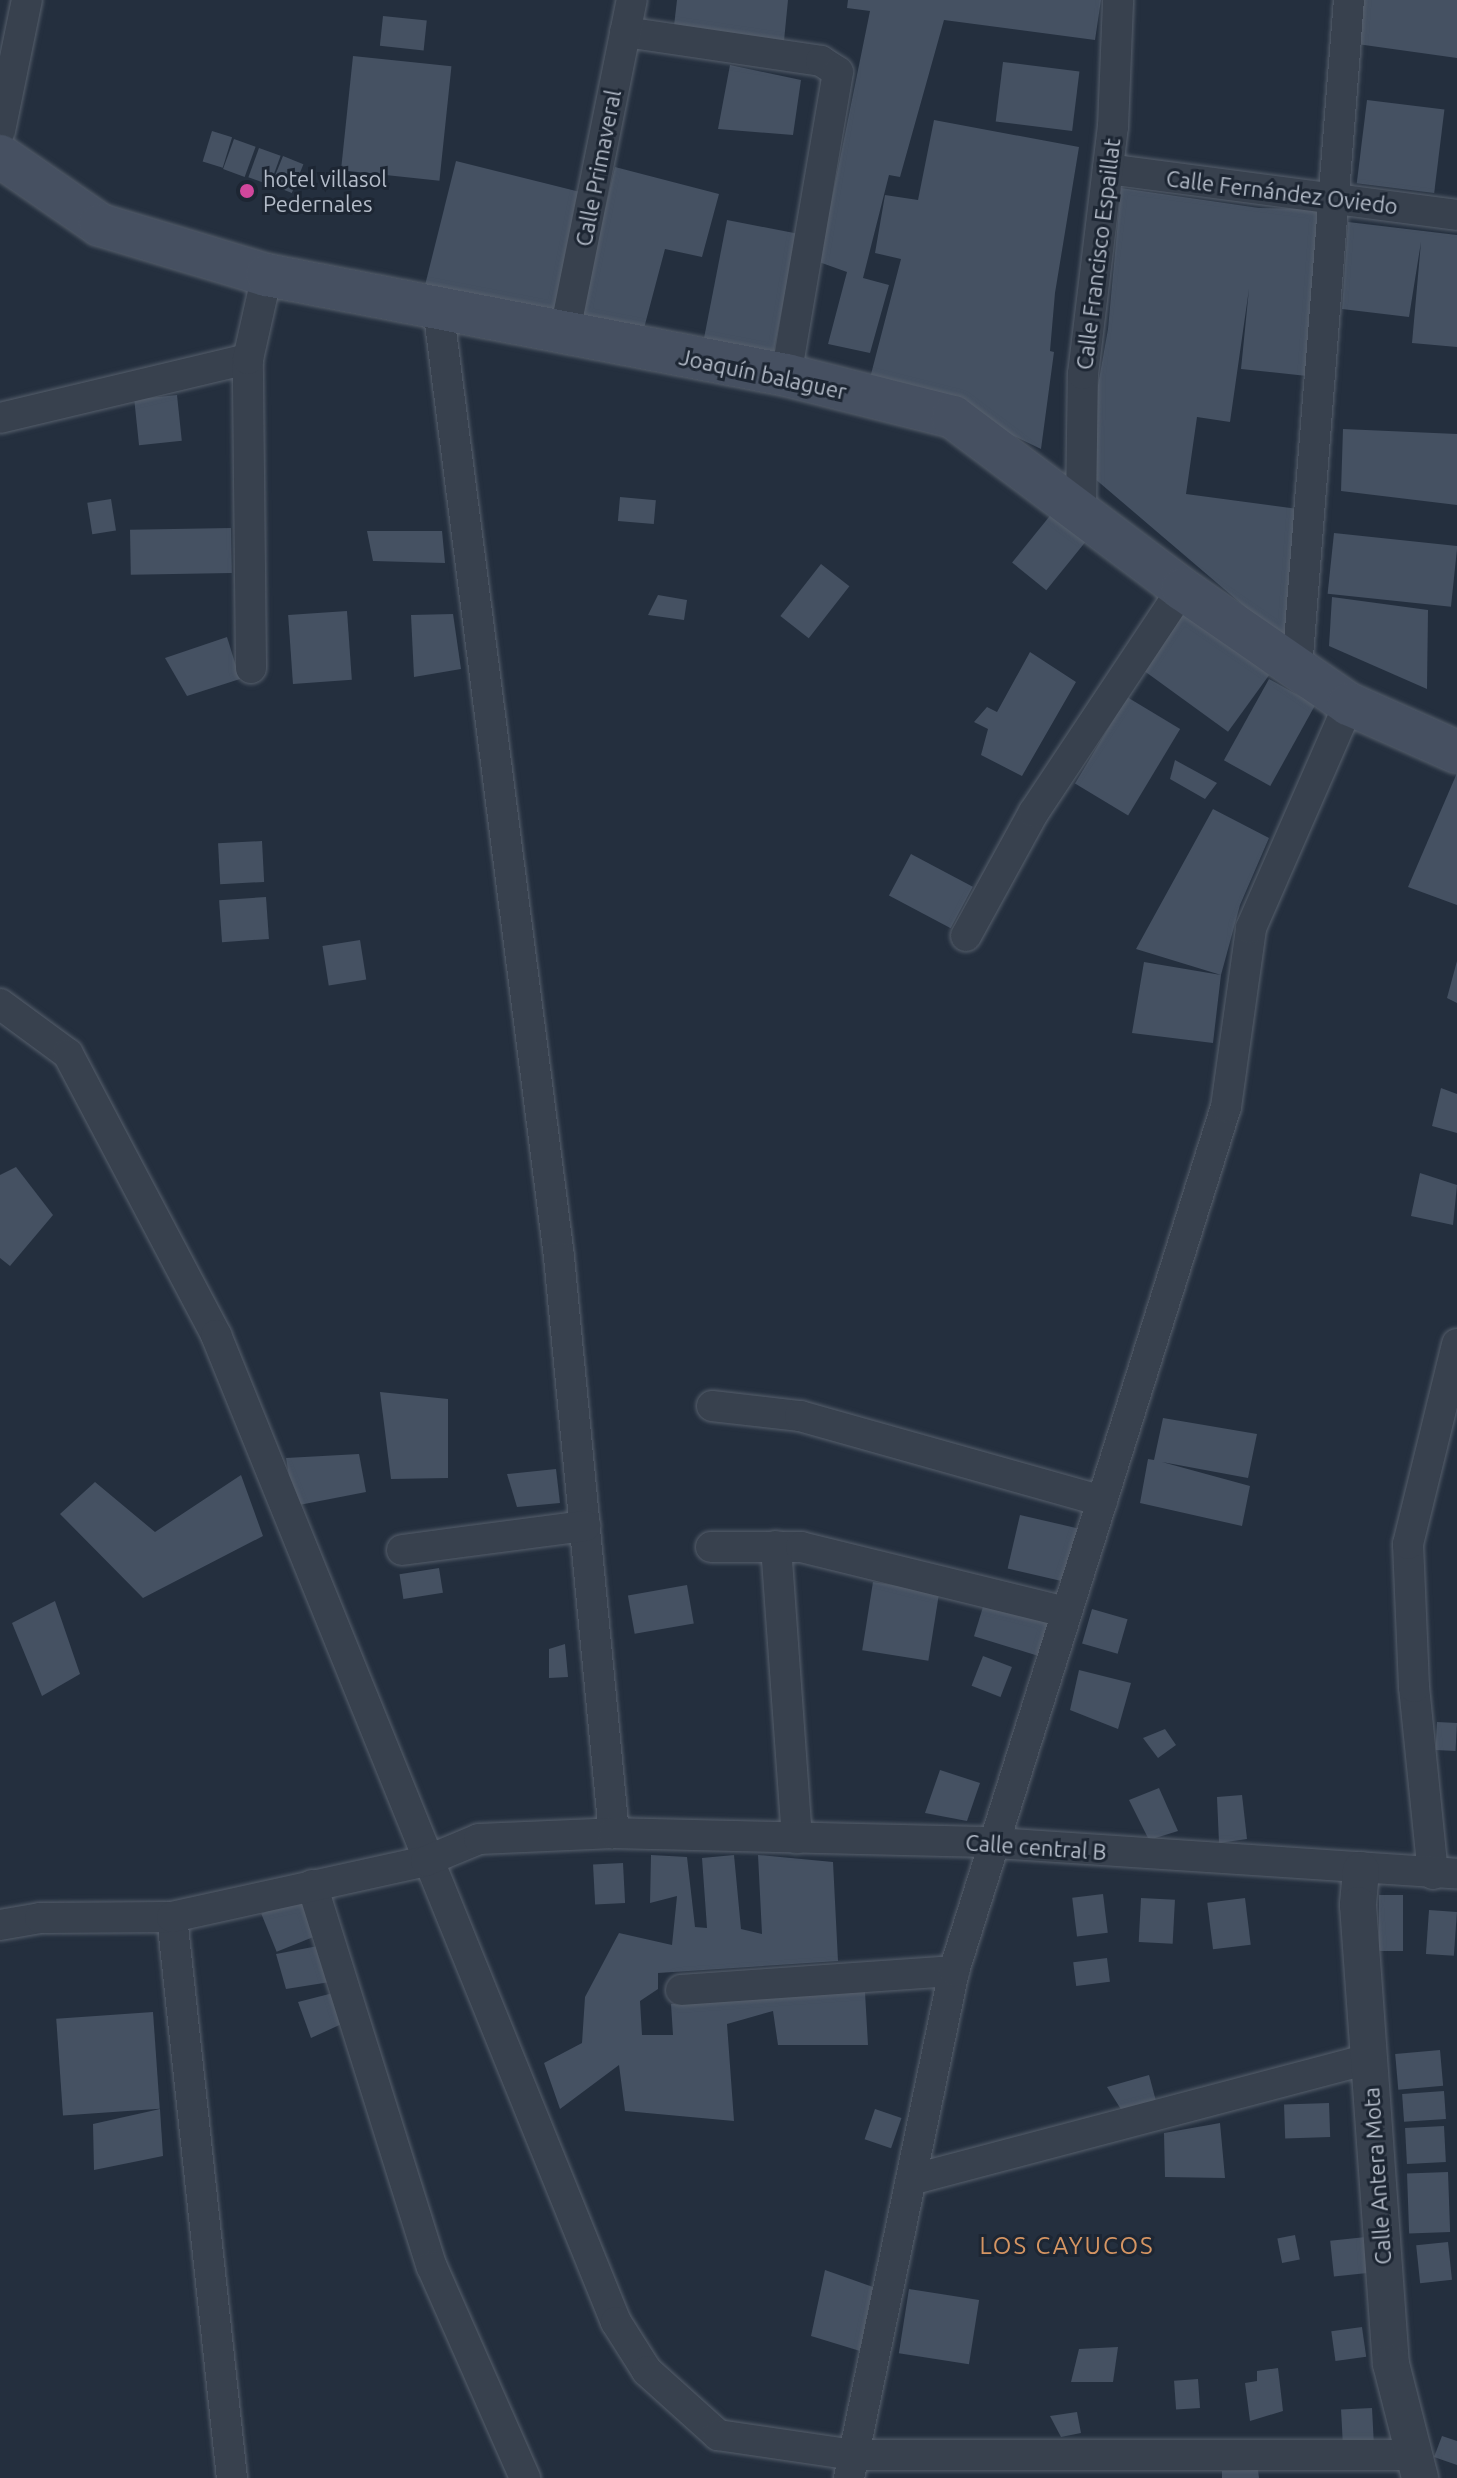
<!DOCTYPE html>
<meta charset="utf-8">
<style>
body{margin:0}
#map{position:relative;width:1457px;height:2478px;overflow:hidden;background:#242f3e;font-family:Ubuntu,sans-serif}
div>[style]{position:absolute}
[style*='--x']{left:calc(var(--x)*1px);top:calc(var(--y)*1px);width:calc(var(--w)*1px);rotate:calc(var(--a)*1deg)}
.building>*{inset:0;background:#455162;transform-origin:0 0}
.roads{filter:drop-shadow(0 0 2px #565f6c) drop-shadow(0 0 2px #565f6c)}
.minor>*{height:30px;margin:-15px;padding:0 15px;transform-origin:15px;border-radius:15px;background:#38414e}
.tertiary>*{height:36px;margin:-18px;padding:0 18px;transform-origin:18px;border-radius:18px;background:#38414e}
.secondary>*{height:42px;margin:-21px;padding:0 21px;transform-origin:21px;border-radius:21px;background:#465061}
.dots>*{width:22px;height:22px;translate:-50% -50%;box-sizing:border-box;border:4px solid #1d2633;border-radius:50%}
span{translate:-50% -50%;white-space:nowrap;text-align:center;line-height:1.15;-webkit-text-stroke:6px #1d2633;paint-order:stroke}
.street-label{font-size:22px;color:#b4bcc9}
.poi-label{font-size:22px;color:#b4bcc9}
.left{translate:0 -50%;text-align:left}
.neighbourhood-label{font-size:24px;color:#d59563;letter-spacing:2px}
</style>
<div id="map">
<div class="building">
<div style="clip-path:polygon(677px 0,788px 0,784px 41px,674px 26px)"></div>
<div style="clip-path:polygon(848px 0,1101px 0,1095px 40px,944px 20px,900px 177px,889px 175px,863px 278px,889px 285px,870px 353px,828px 344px,847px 272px,819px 262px,870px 11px,847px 8px)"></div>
<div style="clip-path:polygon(1361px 0,1457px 0,1457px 58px,1357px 44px)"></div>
<div style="left:383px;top:16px;width:44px;height:30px;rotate:6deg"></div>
<div style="left:353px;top:56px;width:99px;height:115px;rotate:6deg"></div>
<div style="left:1003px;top:62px;width:77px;height:60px;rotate:7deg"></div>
<div style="clip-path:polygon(730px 65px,801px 80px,793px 135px,718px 129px)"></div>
<div style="left:1367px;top:100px;width:78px;height:84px;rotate:7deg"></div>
<div style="clip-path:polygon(934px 120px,1079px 147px,1055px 293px,1050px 351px,1054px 352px,1041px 449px,919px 390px,870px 378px,901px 259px,875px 253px,885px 195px,918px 200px)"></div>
<div style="left:212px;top:131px;width:21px;height:32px;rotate:17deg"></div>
<div style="left:234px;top:139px;width:23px;height:32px;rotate:20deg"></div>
<div style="left:259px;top:148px;width:23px;height:31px;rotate:20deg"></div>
<div style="left:283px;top:156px;width:22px;height:31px;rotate:22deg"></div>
<div style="left:456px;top:161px;width:132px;height:137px;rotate:14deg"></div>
<div style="clip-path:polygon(615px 167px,719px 194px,702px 257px,665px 249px,643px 332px,579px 318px)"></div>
<div style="clip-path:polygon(1121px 188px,1259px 208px,1320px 209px,1307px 376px,1241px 369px,1249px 289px,1230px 422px,1197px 417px,1186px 494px,1298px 509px,1285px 641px,1094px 478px,1095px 402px,1108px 329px)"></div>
<div style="left:727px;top:220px;width:71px;height:130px;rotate:11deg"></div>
<div style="clip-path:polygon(1348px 222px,1457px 235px,1457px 347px,1412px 343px,1421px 242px,1409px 317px,1342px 309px)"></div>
<div style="left:177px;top:395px;width:46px;height:43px;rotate:84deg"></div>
<div style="clip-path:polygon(1343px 429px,1457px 434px,1457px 505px,1341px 491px)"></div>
<div style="left:620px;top:497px;width:36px;height:24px;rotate:5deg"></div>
<div style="left:111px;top:499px;width:32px;height:24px;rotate:81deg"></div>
<div style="left:1053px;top:512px;width:44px;height:65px;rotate:39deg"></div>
<div style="left:231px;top:528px;width:45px;height:101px;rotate:89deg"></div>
<div style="clip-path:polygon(367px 531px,442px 531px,445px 563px,373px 561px)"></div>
<div style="left:1334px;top:533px;width:124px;height:61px;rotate:6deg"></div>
<div style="left:821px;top:564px;width:36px;height:66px;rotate:38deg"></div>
<div style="clip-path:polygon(658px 595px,687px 600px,684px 620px,648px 615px)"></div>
<div style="clip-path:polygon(1332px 597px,1428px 610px,1427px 689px,1329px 646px)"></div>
<div style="left:347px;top:611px;width:69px;height:59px;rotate:86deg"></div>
<div style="left:1181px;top:611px;width:109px;height:70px;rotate:36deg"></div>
<div style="clip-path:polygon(453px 614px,461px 669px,414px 677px,411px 615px)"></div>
<div style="clip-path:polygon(227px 637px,240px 679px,187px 696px,165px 658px)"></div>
<div style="clip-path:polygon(1030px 652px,1076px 682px,1022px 776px,981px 755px,988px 729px,974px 722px,987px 707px,997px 712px)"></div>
<div style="left:1269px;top:679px;width:53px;height:93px;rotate:29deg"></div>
<div style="left:1127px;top:697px;width:62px;height:101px;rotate:31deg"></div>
<div style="clip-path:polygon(1175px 760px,1217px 783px,1205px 799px,1170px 779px)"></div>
<div style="clip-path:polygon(1457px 773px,1457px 905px,1408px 887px)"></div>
<div style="clip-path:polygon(1213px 809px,1269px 838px,1240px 905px,1221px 975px,1213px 1043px,1132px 1033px,1144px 962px,1221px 975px,1136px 949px)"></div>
<div style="left:262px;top:841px;width:41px;height:44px;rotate:87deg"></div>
<div style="left:911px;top:854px;width:70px;height:47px;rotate:28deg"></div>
<div style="left:266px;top:897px;width:42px;height:47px;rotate:86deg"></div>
<div style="left:360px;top:940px;width:40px;height:38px;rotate:81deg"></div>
<div style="clip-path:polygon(1457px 961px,1457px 1003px,1447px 998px)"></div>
<div style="clip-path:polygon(1441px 1088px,1457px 1094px,1457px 1133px,1432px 1126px)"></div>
<div style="clip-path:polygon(16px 1167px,53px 1215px,10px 1266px,0 1258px,0 1175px)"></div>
<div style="clip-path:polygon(1420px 1173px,1457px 1185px,1453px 1225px,1411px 1216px)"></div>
<div style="clip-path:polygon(380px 1392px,448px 1399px,448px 1478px,391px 1479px)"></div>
<div style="clip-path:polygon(1163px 1418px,1257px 1434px,1248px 1478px,1162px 1462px,1250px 1486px,1242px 1526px,1140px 1503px,1148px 1459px,1154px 1460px)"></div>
<div style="clip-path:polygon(359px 1454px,366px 1492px,294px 1506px,286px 1458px)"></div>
<div style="clip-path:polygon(556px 1469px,560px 1503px,517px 1507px,507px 1474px)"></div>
<div style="clip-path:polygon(241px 1475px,263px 1536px,143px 1598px,60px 1514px,95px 1482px,155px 1532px)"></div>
<div style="left:1020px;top:1515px;width:63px;height:55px;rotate:13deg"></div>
<div style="left:439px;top:1568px;width:25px;height:40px;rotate:81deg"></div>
<div style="left:873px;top:1582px;width:67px;height:69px;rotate:9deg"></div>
<div style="left:687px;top:1585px;width:39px;height:60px;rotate:80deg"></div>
<div style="left:986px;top:1597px;width:70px;height:41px;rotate:17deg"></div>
<div style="clip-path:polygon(55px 1601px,80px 1674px,42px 1696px,12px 1623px)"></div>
<div style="left:1092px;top:1609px;width:37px;height:36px;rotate:16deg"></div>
<div style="clip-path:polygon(565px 1644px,568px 1677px,549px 1678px,549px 1649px)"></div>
<div style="left:983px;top:1656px;width:31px;height:32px;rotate:21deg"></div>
<div style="clip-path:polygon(1079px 1670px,1131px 1683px,1118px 1729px,1070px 1710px)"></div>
<div style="left:1437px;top:1722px;width:20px;height:28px;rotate:3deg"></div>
<div style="clip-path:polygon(1165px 1729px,1176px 1745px,1158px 1758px,1143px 1738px)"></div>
<div style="clip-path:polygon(940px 1770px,980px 1783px,967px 1821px,925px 1813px)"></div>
<div style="clip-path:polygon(1159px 1788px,1178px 1831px,1149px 1840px,1129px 1800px)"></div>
<div style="clip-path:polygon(1242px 1795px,1247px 1839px,1219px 1843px,1217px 1797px)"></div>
<div style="clip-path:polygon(651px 1855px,687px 1857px,695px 1927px,707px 1928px,702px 1858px,734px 1855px,741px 1929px,762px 1934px,758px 1855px,833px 1862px,838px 1961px,658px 1973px,658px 1989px,640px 2001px,642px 2035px,673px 2035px,671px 2004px,865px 1992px,868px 2045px,778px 2045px,773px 2011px,727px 2024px,734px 2121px,625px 2111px,619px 2065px,560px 2109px,544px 2063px,582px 2043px,585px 1997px,619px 1933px,672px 1945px,677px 1896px,650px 1903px)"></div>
<div style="left:623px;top:1863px;width:40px;height:30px;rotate:87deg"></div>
<div style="left:1103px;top:1894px;width:39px;height:31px;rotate:83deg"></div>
<div style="left:1379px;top:1895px;width:24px;height:56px"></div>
<div style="left:303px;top:1897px;width:41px;height:45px;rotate:68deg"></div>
<div style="left:1141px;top:1898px;width:34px;height:44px;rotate:3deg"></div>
<div style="left:1245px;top:1898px;width:47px;height:38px;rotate:83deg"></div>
<div style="left:1429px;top:1910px;width:28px;height:44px;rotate:4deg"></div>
<div style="clip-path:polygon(318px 1946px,330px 1982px,286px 1989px,276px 1954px)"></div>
<div style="left:1107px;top:1958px;width:24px;height:34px;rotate:83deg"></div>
<div style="clip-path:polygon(337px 1992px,346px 2022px,311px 2038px,298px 2002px)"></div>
<div style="left:153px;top:2012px;width:97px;height:97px;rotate:86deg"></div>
<div style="left:1440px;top:2050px;width:36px;height:45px;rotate:85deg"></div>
<div style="clip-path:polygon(1149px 2075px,1156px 2101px,1122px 2111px,1107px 2087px)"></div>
<div style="left:1444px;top:2091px;width:28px;height:42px;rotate:86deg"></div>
<div style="left:1329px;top:2103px;width:34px;height:45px;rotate:88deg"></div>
<div style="clip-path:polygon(160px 2109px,163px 2156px,94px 2170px,93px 2124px)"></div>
<div style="left:875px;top:2109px;width:28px;height:32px;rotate:19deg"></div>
<div style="clip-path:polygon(1220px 2123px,1225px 2178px,1165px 2177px,1164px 2133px)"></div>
<div style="left:1444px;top:2126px;width:36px;height:39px;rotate:87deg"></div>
<div style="left:1448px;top:2172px;width:60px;height:41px;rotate:88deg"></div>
<div style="left:1295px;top:2235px;width:25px;height:18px;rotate:79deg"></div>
<div style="left:1366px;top:2237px;width:36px;height:36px;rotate:84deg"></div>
<div style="left:1448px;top:2242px;width:38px;height:32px;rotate:84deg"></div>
<div style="clip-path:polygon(825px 2270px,873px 2287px,860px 2351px,811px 2336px)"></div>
<div style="left:909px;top:2289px;width:71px;height:65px;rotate:9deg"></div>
<div style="left:1362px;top:2327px;width:30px;height:31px;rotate:82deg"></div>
<div style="clip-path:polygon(1118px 2347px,1113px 2382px,1071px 2382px,1079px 2349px)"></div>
<div style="clip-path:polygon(1278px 2368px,1283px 2411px,1250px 2421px,1245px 2383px,1257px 2381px,1257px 2371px)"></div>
<div style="left:1198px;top:2379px;width:29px;height:24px;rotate:86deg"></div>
<div style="left:1372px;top:2408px;width:38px;height:31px;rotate:87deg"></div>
<div style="clip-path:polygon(1077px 2412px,1081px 2433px,1061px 2437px,1050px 2416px)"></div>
<div style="clip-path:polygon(1442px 2436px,1457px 2441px,1457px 2465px,1434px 2457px)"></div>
<div style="clip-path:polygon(1258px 2470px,1259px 2478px,1222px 2478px,1222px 2471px)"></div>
</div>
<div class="roads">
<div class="minor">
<div style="--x:625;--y:32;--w:198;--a:8.4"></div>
<div style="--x:821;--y:61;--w:20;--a:33"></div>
<div style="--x:838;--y:72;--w:307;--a:99.7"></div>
<div style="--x:0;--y:131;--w:134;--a:-78.4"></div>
<div style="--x:1108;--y:169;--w:352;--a:7.5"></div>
<div style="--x:438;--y:307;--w:958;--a:82.74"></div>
<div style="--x:559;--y:1257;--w:579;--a:84.55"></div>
<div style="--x:564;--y:336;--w:343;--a:-78.6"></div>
<div style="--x:0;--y:418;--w:255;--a:-13.4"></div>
<div style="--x:1081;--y:509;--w:135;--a:-89.2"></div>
<div style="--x:1083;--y:374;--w:249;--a:-83.1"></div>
<div style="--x:1113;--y:127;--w:127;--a:-87.7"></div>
<div style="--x:251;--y:668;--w:309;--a:-90.6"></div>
<div style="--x:248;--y:359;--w:86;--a:-77.3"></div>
<div style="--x:1297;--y:669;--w:671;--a:-85.56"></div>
<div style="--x:966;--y:936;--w:141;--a:-61.3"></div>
<div style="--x:1034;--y:812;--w:268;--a:-56.4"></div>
<div style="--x:0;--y:1004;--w:84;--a:36.3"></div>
<div style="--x:68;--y:1054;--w:318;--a:62.2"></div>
<div style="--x:216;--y:1335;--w:1065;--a:67.94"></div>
<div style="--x:616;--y:2322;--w:58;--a:57.7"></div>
<div style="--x:647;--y:2371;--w:96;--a:42"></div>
<div style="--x:718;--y:2435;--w:137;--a:8.4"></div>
<div style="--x:854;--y:2455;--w:557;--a:0"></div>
<div style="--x:712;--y:1406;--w:89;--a:6.5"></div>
<div style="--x:800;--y:1416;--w:314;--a:15.7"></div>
<div style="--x:776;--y:1546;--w:293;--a:85.9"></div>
<div style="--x:711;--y:1547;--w:90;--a:0"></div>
<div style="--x:801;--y:1547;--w:273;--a:13.8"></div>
<div style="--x:402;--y:1550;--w:185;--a:-7.5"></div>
<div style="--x:1433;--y:1874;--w:188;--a:-95.8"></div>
<div style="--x:1414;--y:1687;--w:143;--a:-92.4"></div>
<div style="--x:1408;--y:1544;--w:206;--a:-76.2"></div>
<div style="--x:312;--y:1885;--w:400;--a:72.6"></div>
<div style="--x:432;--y:2267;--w:231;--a:66.2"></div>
<div style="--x:172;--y:1917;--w:564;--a:83.9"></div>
<div style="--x:0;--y:1925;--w:41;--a:-9.9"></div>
<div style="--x:40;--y:1918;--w:132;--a:-0.4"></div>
<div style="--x:172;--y:1917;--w:260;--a:-12.4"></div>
<div style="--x:426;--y:1861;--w:57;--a:-22.5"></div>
<div style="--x:479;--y:1839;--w:135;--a:-2.5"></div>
<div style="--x:614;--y:1833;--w:367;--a:1.4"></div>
<div style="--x:981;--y:1842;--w:477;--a:3.8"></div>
<div style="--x:681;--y:1990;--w:274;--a:-4"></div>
<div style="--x:911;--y:2180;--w:474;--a:-14.8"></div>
<div style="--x:849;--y:2478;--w:518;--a:-78.3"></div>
<div style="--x:954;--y:1971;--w:906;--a:-72.53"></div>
<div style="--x:1226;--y:1107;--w:181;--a:-82"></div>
<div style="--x:1251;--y:928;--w:244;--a:-66.4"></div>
</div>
<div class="tertiary">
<div style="--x:1361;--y:1870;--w:35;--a:95"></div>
<div style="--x:1358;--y:1905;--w:460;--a:85.9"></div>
<div style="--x:1391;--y:2364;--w:118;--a:75.7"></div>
</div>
<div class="secondary">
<div style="--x:0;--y:156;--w:121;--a:34.6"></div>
<div style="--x:100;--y:225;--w:174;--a:16.7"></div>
<div style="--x:267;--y:275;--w:529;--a:10.91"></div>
<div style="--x:786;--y:375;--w:172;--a:14.1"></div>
<div style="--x:953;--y:417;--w:286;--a:36.9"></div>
<div style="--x:1182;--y:589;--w:203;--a:34.6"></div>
<div style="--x:1349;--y:704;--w:118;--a:24"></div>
</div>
</div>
<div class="dots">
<div style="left:247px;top:191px;background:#d1479c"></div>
</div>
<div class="street-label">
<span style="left:598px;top:168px;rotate:-79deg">Calle Primaveral</span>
<span style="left:1282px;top:192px;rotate:7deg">Calle Fernández Oviedo</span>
<span style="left:1098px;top:254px;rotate:-83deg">Calle Francisco Espaillat</span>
<span style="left:763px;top:374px;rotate:12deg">Joaquín balaguer</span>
<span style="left:1036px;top:1847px;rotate:4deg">Calle central B</span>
<span style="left:1377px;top:2176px;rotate:-94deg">Calle Antera Mota</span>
</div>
<div class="poi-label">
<span class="left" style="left:263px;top:191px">hotel villasol<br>Pedernales</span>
</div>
<div class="neighbourhood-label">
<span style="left:1067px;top:2246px">LOS CAYUCOS</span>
</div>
</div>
